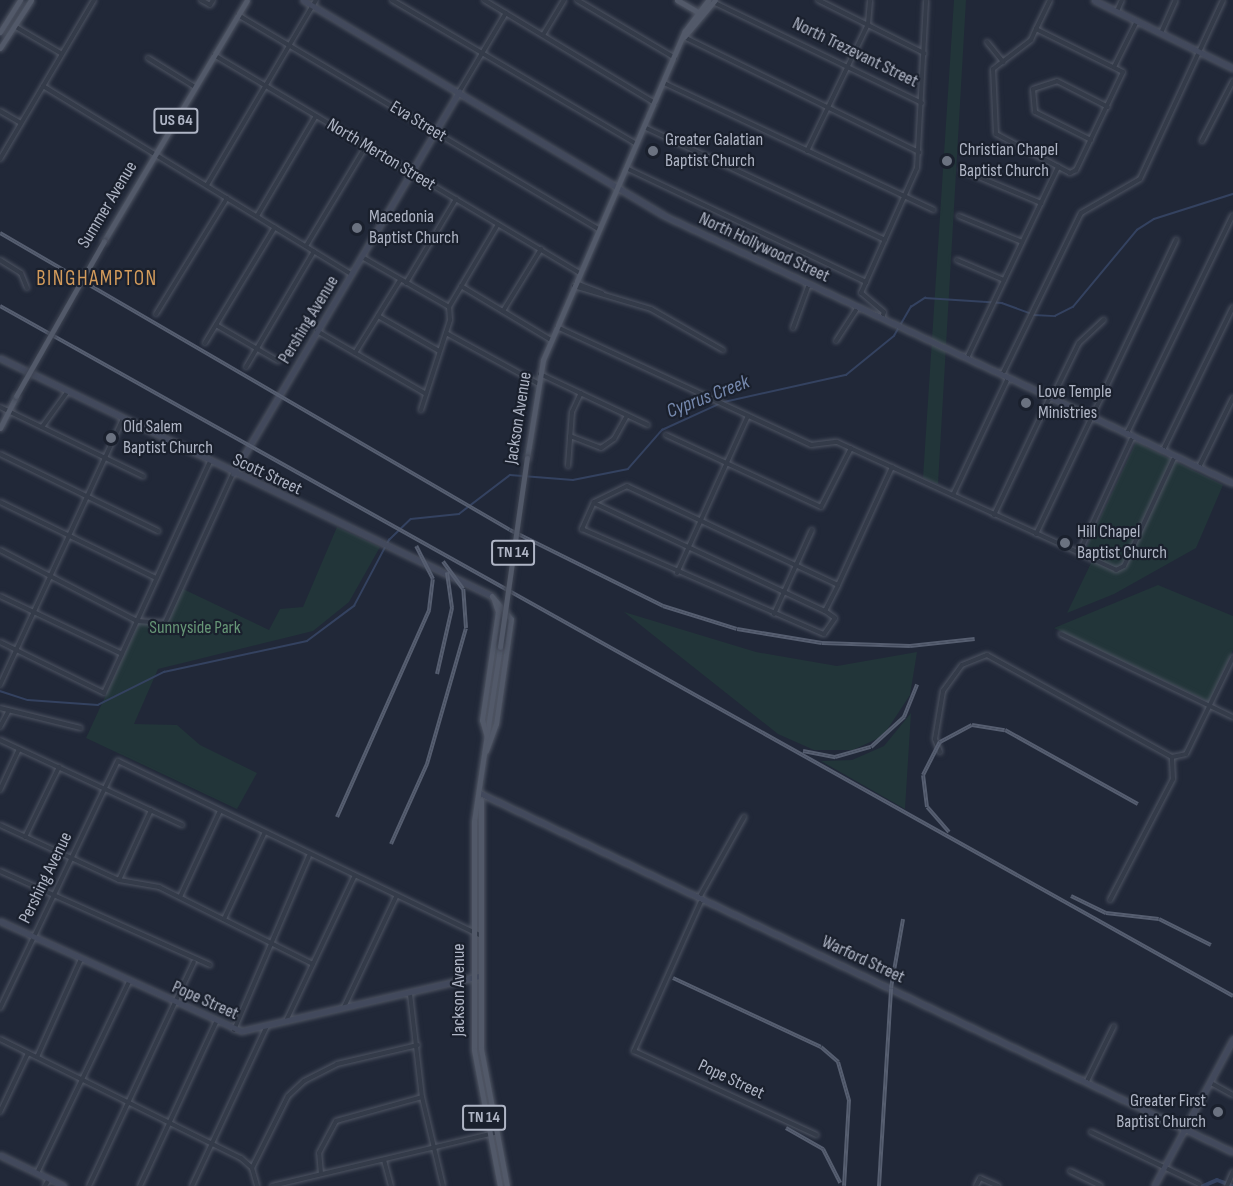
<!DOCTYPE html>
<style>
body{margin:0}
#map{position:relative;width:1233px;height:1186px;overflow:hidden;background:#212838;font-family:"Sofia Sans Condensed",sans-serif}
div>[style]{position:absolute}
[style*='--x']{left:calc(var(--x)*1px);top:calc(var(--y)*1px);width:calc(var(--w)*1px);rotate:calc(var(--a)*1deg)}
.green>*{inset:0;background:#223539}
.stream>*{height:1.5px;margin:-0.75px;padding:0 0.75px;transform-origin:0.75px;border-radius:0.75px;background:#344260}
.canal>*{height:4px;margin:-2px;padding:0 2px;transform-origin:2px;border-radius:2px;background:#344260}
.roads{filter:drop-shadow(0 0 2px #4f5563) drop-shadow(0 0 2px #4f5563)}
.street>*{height:4px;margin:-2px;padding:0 2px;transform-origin:2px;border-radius:2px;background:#343b49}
.secondary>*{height:4.5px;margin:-2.25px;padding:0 2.25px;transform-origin:2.25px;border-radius:2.25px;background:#42495c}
.primary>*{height:5px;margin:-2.5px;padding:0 2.5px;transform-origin:2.5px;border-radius:2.5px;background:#525969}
.rail>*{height:4px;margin-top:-2px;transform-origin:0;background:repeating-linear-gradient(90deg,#1a202d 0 4.5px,#565e70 0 9px);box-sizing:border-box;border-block:2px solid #565e70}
.bridges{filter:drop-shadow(0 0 2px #3e4452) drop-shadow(0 0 2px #3e4452)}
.primary-bridge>*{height:5px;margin:-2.5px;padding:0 2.5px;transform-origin:2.5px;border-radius:2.5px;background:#525969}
.dots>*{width:16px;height:16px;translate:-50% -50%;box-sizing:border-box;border:3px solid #1a202d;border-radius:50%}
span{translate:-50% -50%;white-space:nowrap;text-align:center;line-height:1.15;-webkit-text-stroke:4.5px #1a202d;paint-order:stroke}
.shield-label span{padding:2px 4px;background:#1a202d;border:2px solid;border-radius:4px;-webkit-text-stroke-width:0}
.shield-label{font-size:16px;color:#afb5c5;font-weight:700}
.street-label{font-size:18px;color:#afb5c5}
.poi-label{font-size:18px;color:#afb5c5}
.left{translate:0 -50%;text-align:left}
.right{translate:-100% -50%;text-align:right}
.park-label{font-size:18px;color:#669676}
.water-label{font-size:20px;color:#7689ae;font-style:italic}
.quarter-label{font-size:21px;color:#d39b5b;letter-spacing:1.5px}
</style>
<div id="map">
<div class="green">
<div style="clip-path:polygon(954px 0,966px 0,938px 484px,923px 478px)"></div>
<div style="clip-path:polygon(1136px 442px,1223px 485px,1196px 548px,1114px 594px,1067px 613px,1094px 557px,1084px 552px)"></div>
<div style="clip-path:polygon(337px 527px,380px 547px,349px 602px,313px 631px,158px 669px,134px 724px,177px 725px,200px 745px,257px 773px,237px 809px,86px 738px,140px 621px,165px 623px,181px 588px,269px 630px,280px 609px,303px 607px)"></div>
<div style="clip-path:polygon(1158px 585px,1233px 616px,1233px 650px,1209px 702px,1054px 628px)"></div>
<div style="clip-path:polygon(624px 612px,756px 652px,837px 666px,917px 652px,910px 695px,883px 736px,853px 750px,814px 750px,778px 734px)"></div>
<div style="clip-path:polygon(911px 713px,905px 809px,821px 761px,852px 760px,884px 746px)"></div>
</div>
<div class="stream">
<div style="--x:1034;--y:315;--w:21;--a:3"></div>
<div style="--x:1055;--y:316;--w:20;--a:-27"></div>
<div style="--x:1073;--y:307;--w:100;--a:-50.3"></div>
<div style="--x:1137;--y:230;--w:20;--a:-33"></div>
<div style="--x:1154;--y:219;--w:83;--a:-17.6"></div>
<div style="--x:724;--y:402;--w:125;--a:-12.5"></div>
<div style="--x:846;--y:375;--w:62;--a:-39.1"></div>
<div style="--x:894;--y:336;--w:34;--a:-60"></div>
<div style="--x:911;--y:307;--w:17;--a:-33"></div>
<div style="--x:925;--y:298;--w:77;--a:3.7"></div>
<div style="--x:1002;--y:303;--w:29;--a:20"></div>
<div style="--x:0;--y:691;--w:29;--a:18"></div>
<div style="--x:28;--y:700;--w:70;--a:4.1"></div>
<div style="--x:98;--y:705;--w:74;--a:-26.6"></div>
<div style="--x:164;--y:672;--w:146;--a:-12.2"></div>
<div style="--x:307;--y:641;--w:59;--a:-36.7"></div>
<div style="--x:354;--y:606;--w:75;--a:-62.1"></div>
<div style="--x:389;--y:540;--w:30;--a:-44"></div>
<div style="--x:411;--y:519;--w:48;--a:-5.9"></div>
<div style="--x:459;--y:514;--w:64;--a:-37.4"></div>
<div style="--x:510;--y:475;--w:63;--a:4.5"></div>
<div style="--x:573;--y:480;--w:56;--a:-11.3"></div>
<div style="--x:628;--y:469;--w:52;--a:-48.9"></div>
<div style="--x:662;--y:430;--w:63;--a:-24.5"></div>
</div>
<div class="canal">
<div style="--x:1203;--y:1186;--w:15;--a:-23"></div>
<div style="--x:1217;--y:1180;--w:17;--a:21"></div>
</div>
<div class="roads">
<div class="street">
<div style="--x:201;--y:0;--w:10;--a:29"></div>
<div style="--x:210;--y:5;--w:6;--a:-59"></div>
<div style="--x:392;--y:0;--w:283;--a:30.5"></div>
<div style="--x:484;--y:0;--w:200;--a:31.1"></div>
<div style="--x:577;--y:0;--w:114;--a:30.6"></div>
<div style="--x:818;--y:0;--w:119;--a:26.6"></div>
<div style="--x:713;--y:2;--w:232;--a:25.8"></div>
<div style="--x:1117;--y:11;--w:12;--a:-66"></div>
<div style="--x:238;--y:15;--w:420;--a:30.7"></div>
<div style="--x:16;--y:27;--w:53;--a:30.4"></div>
<div style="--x:1036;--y:29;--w:97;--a:26.3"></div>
<div style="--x:1123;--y:72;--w:109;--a:115.6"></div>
<div style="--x:1076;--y:170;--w:7;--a:153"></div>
<div style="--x:1070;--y:173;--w:84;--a:-152.2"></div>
<div style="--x:996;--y:134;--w:65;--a:-92.6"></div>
<div style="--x:993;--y:69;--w:48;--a:-37.3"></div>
<div style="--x:1031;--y:40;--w:12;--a:-66"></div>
<div style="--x:1036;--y:29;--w:32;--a:-64"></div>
<div style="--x:1161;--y:33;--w:36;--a:-66"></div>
<div style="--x:543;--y:35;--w:41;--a:-59"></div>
<div style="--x:684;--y:37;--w:262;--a:26.1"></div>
<div style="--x:987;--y:42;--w:26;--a:51"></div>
<div style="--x:214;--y:55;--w:426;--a:30.8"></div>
<div style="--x:148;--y:58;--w:55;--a:31.7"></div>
<div style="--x:1114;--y:67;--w:51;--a:-63.4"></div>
<div style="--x:664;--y:83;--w:298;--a:25.2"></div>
<div style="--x:43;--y:86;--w:361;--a:31.4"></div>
<div style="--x:459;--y:92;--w:92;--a:-59.3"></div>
<div style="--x:0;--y:111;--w:24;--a:30"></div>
<div style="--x:644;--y:127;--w:266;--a:25.1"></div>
<div style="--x:1091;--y:140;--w:63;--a:-153.4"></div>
<div style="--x:1035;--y:112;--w:23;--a:-95"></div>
<div style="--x:1033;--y:89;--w:25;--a:-18"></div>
<div style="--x:1057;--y:81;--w:57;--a:27"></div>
<div style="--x:1202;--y:141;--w:68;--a:-62.7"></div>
<div style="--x:807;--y:151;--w:141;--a:-64.3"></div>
<div style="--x:868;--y:24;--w:24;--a:-85"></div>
<div style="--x:0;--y:159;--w:185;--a:-59.4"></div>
<div style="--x:626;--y:168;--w:266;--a:25.4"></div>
<div style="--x:962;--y:170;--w:86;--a:22.7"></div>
<div style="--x:207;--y:185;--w:215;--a:-59.5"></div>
<div style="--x:257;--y:216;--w:116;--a:-59.5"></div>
<div style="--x:959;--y:216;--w:68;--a:22.4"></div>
<div style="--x:306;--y:246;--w:117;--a:-59"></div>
<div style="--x:362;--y:257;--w:100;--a:29.9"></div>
<div style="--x:0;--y:260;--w:25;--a:32"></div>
<div style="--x:21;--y:273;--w:16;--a:68"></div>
<div style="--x:957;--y:260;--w:51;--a:23.1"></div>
<div style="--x:406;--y:283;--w:98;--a:-59.2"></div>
<div style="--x:576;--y:283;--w:28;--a:21"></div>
<div style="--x:461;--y:286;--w:105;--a:31"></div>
<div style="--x:574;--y:286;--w:80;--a:16.6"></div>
<div style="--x:651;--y:309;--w:83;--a:29.7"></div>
<div style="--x:503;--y:311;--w:73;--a:-58.5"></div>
<div style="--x:156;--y:314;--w:136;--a:-58.5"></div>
<div style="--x:378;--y:316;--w:70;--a:29.8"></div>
<div style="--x:882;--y:318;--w:6;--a:-72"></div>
<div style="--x:884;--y:312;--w:30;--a:-140"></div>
<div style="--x:861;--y:293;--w:137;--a:-65.9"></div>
<div style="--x:917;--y:168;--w:168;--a:-86.9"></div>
<div style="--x:216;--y:325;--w:72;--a:30.1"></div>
<div style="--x:557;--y:327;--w:280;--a:24.9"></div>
<div style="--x:811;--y:445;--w:26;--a:-7"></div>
<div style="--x:837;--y:442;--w:307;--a:24.6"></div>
<div style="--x:1116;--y:570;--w:9;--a:-27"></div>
<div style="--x:1124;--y:566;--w:121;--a:-65.1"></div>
<div style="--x:793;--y:328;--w:47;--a:-70"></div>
<div style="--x:317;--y:331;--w:126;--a:30"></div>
<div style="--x:446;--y:333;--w:104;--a:28.8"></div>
<div style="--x:836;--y:341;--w:40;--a:-57.1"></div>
<div style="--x:205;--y:343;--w:135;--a:-58.9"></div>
<div style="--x:355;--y:353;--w:86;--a:-58.3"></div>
<div style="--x:967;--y:358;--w:212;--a:-64.5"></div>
<div style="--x:246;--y:367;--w:134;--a:-59.6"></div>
<div style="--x:540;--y:374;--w:119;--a:25.3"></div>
<div style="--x:1002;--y:375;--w:180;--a:-64"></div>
<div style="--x:1081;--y:213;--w:68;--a:-30"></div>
<div style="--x:1140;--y:179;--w:197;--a:-65.1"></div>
<div style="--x:1052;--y:398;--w:61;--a:-63.9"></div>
<div style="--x:1079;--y:343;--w:34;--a:-43"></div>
<div style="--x:0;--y:407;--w:159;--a:25.8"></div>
<div style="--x:421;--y:410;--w:95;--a:-72.1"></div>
<div style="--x:450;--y:320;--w:13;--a:-94"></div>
<div style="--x:449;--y:307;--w:96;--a:-59.4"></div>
<div style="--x:42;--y:427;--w:44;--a:-54.2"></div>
<div style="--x:1127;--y:433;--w:242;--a:-64.1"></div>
<div style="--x:666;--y:435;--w:171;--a:24.9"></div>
<div style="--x:821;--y:507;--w:66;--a:-63"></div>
<div style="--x:570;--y:436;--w:33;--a:21"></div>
<div style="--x:601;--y:448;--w:16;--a:-35"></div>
<div style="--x:614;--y:439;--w:26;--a:-61"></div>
<div style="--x:1163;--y:450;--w:159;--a:-63.9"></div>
<div style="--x:0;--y:454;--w:176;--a:26"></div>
<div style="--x:568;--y:466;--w:54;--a:-85.8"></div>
<div style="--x:572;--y:412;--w:21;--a:-65"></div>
<div style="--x:1199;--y:467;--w:77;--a:-63.8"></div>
<div style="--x:953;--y:495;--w:129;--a:-64.8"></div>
<div style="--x:0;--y:502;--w:174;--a:26"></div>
<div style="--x:594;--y:503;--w:255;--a:25.1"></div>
<div style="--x:994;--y:515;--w:131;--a:-64.6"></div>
<div style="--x:1036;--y:534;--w:326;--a:-64.5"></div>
<div style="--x:0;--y:550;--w:154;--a:27.4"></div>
<div style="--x:137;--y:621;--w:28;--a:4"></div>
<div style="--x:165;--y:623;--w:164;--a:-65.5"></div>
<div style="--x:1079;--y:553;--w:129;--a:-65.2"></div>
<div style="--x:677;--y:573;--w:172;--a:-65.7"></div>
<div style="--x:838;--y:585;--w:233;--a:-154.9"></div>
<div style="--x:627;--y:486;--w:37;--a:154"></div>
<div style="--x:594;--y:502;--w:30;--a:114"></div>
<div style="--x:582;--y:529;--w:264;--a:23.5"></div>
<div style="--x:824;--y:634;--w:19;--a:-55"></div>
<div style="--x:835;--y:618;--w:12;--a:-145"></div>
<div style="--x:825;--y:611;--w:29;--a:-63"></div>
<div style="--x:838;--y:585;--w:130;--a:-65.4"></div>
<div style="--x:0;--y:596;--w:135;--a:25.4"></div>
<div style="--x:774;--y:614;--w:92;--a:-65.7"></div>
<div style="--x:1061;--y:634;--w:191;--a:25.8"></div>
<div style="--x:0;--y:642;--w:116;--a:26.1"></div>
<div style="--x:104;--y:693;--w:254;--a:-65.4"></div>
<div style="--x:0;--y:685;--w:293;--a:-65.2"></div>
<div style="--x:0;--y:708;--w:83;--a:13.9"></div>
<div style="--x:0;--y:727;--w:17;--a:-62"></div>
<div style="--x:0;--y:740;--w:201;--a:25"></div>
<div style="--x:940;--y:752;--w:14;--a:-111"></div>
<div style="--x:935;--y:739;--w:49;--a:-80.5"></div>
<div style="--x:943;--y:691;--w:32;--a:-54"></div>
<div style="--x:962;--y:665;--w:27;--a:-22"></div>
<div style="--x:987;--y:655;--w:211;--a:28.9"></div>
<div style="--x:0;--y:790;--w:45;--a:-65.1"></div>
<div style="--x:0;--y:825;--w:131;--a:24.8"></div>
<div style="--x:119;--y:880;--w:41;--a:9.9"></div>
<div style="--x:159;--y:887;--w:172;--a:26.6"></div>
<div style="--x:25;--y:837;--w:78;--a:-64.1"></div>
<div style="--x:0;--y:871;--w:230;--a:24.1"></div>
<div style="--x:119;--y:880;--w:77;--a:-65.4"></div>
<div style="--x:180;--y:897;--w:95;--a:-65.1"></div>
<div style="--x:699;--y:898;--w:93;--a:-60.9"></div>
<div style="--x:702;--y:899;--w:167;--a:114.1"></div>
<div style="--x:634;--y:1051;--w:201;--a:24.7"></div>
<div style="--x:1110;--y:900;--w:136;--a:-62.5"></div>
<div style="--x:1173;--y:779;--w:22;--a:-93"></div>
<div style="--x:1172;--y:757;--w:14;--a:-12"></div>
<div style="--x:1186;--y:754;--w:108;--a:-64.1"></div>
<div style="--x:224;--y:919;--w:94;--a:-64.8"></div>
<div style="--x:410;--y:994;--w:104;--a:83.4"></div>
<div style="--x:422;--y:1097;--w:91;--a:76.7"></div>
<div style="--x:344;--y:1007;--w:122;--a:-64.7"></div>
<div style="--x:0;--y:1008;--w:274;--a:-64.5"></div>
<div style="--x:118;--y:761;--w:403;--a:25.7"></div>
<div style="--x:286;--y:1021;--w:159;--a:-64.7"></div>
<div style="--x:234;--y:1030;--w:189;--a:-66.7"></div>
<div style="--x:0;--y:1039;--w:269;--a:26.3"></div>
<div style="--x:241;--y:1158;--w:15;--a:42"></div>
<div style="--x:252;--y:1168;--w:19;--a:74"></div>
<div style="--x:37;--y:1057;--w:107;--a:-65.8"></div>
<div style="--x:1087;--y:1081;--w:61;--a:-63.9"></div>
<div style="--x:1211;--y:1083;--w:25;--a:29"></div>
<div style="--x:0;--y:1112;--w:65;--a:-64.6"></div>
<div style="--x:1091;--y:1132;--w:120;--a:25.7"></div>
<div style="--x:384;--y:1160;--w:27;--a:75"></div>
<div style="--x:252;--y:1168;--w:80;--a:-63.4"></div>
<div style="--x:288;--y:1096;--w:22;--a:-43"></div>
<div style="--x:304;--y:1081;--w:37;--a:-27"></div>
<div style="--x:337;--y:1064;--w:83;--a:-13.2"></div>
<div style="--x:1070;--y:1171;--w:34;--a:26"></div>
<div style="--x:37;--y:1173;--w:212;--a:-64.3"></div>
<div style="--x:321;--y:1174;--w:21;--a:-95"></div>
<div style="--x:319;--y:1153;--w:36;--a:-62"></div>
<div style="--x:336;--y:1121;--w:89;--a:-15.6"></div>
<div style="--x:45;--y:1186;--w:8;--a:-60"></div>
<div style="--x:89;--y:1186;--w:247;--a:-64.9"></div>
<div style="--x:140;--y:1186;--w:181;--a:-65.1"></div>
<div style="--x:192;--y:1186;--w:177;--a:-64.9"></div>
<div style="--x:272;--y:1186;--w:228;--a:-13.4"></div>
<div style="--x:976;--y:1186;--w:9;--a:-63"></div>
<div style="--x:980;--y:1178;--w:20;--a:24"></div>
<div style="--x:1227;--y:1186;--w:15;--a:-67"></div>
</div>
<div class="secondary">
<div style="--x:303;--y:0;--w:419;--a:30.8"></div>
<div style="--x:663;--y:215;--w:630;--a:25.18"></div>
<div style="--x:1094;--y:0;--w:155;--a:26.1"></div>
<div style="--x:0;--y:358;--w:547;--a:25.81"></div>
<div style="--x:233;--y:474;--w:444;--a:-59.4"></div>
<div style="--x:480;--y:793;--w:834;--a:25.49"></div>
<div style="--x:0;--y:921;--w:265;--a:24.5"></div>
<div style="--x:241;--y:1031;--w:245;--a:-13"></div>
<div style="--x:0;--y:1155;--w:71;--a:25.8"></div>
<div style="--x:1154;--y:1186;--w:167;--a:-61.7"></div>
</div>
<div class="primary">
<div style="--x:677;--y:0;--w:28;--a:30"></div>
<div style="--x:0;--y:32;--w:38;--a:-58"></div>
<div style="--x:684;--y:37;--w:48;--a:-50"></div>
<div style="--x:0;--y:48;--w:57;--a:-57.1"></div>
<div style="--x:104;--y:241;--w:280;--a:-59.3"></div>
<div style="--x:0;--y:428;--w:36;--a:-63"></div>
<div style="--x:527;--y:458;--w:99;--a:-80.7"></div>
<div style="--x:543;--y:360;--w:358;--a:-66.7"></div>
<div style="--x:685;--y:31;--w:39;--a:-53"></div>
<div style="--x:500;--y:647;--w:176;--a:98.5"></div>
<div style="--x:474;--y:821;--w:229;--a:90"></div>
<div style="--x:474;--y:1050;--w:138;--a:79.2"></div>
<div style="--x:487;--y:737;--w:18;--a:-106"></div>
<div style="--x:482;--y:720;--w:109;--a:-81.6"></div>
<div style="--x:498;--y:612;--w:13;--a:-108"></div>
<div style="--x:486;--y:751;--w:29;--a:-70"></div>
<div style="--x:496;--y:724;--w:106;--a:-81.9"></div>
<div style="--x:511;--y:619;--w:30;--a:-130"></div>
<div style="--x:481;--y:800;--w:249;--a:90"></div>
<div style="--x:481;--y:1049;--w:139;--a:79.3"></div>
</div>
</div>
<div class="rail">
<div style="--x:0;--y:233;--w:590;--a:30.21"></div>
<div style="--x:510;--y:530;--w:171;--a:26.4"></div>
<div style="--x:663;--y:606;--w:77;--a:17.3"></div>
<div style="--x:737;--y:629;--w:86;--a:9.4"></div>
<div style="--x:822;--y:643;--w:88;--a:2"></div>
<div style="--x:910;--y:646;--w:65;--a:-6.1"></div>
<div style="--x:0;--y:306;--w:1413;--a:29.23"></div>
<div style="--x:437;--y:674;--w:68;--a:-77.2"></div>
<div style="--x:452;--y:608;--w:36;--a:-98"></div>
<div style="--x:803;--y:751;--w:33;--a:11"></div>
<div style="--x:835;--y:757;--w:37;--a:-16"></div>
<div style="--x:871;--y:747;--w:45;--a:-42.3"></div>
<div style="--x:904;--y:717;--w:35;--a:-68"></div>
<div style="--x:337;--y:817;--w:227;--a:-66"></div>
<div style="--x:429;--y:610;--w:31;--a:-83"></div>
<div style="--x:433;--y:579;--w:37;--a:-117"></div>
<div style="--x:949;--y:832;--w:33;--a:-131"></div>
<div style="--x:927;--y:807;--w:32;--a:-97"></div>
<div style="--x:923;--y:775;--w:37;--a:-63"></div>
<div style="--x:940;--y:742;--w:36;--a:-28"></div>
<div style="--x:972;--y:725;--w:33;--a:9"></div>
<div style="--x:1005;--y:730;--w:152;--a:29.1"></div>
<div style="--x:391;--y:844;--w:88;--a:-65.8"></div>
<div style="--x:427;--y:764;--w:141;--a:-74"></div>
<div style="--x:466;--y:628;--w:39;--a:-94"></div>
<div style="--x:463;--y:589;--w:34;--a:-126"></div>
<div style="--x:1071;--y:896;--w:39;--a:26"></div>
<div style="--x:1106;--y:913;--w:53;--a:6.5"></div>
<div style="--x:1159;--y:919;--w:58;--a:26.6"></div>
<div style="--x:673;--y:978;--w:163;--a:25"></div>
<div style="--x:821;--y:1047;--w:23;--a:41"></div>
<div style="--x:838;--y:1062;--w:40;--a:74"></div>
<div style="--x:849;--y:1100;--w:86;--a:93.3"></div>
<div style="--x:786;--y:1128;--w:43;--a:29.6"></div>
<div style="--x:823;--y:1149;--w:38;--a:63"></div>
<div style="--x:879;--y:1186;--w:198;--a:-86.5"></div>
<div style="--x:891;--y:988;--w:70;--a:-80.1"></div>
</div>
<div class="bridges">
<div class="primary-bridge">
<div style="--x:16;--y:396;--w:178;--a:-60.4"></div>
<div style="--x:500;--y:647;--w:191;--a:-81.9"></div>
</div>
</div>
<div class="dots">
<div style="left:653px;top:151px;background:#6b7280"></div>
<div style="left:947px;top:161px;background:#6b7280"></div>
<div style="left:357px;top:228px;background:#6b7280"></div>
<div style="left:1026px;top:403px;background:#6b7280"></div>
<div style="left:111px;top:438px;background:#6b7280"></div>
<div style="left:1065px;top:543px;background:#6b7280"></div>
<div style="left:1218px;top:1112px;background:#6b7280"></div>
</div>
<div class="shield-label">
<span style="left:176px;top:121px">US 64</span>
<span style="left:513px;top:553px">TN 14</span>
<span style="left:484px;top:1118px">TN 14</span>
</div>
<div class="street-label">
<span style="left:855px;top:53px;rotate:26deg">North Trezevant Street</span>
<span style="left:418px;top:122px;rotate:31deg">Eva Street</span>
<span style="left:381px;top:155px;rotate:31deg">North Merton Street</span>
<span style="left:108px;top:205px;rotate:-59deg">Summer Avenue</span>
<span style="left:764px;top:248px;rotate:25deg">North Hollywood Street</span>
<span style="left:309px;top:320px;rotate:-59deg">Pershing Avenue</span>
<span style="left:519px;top:418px;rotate:-81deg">Jackson Avenue</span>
<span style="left:267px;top:475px;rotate:25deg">Scott Street</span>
<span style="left:46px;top:878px;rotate:-64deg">Pershing Avenue</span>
<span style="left:863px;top:960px;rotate:25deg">Warford Street</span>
<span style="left:459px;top:990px;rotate:-90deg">Jackson Avenue</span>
<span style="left:205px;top:1001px;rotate:24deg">Pope Street</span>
<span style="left:731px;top:1080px;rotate:25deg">Pope Street</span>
</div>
<div class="poi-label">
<span class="left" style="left:665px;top:151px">Greater Galatian<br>Baptist Church</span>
<span class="left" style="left:959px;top:161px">Christian Chapel<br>Baptist Church</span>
<span class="left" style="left:369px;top:228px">Macedonia<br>Baptist Church</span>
<span class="left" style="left:1038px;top:403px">Love Temple<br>Ministries</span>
<span class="left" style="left:123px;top:438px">Old Salem<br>Baptist Church</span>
<span class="left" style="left:1077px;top:543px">Hill Chapel<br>Baptist Church</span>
<span class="right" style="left:1206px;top:1112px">Greater First<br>Baptist Church</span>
</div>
<div class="park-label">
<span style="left:195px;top:628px">Sunnyside Park</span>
</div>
<div class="water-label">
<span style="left:708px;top:397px;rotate:-21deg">Cyprus Creek</span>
</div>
<div class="quarter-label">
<span style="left:97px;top:279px">BINGHAMPTON</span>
</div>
</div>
